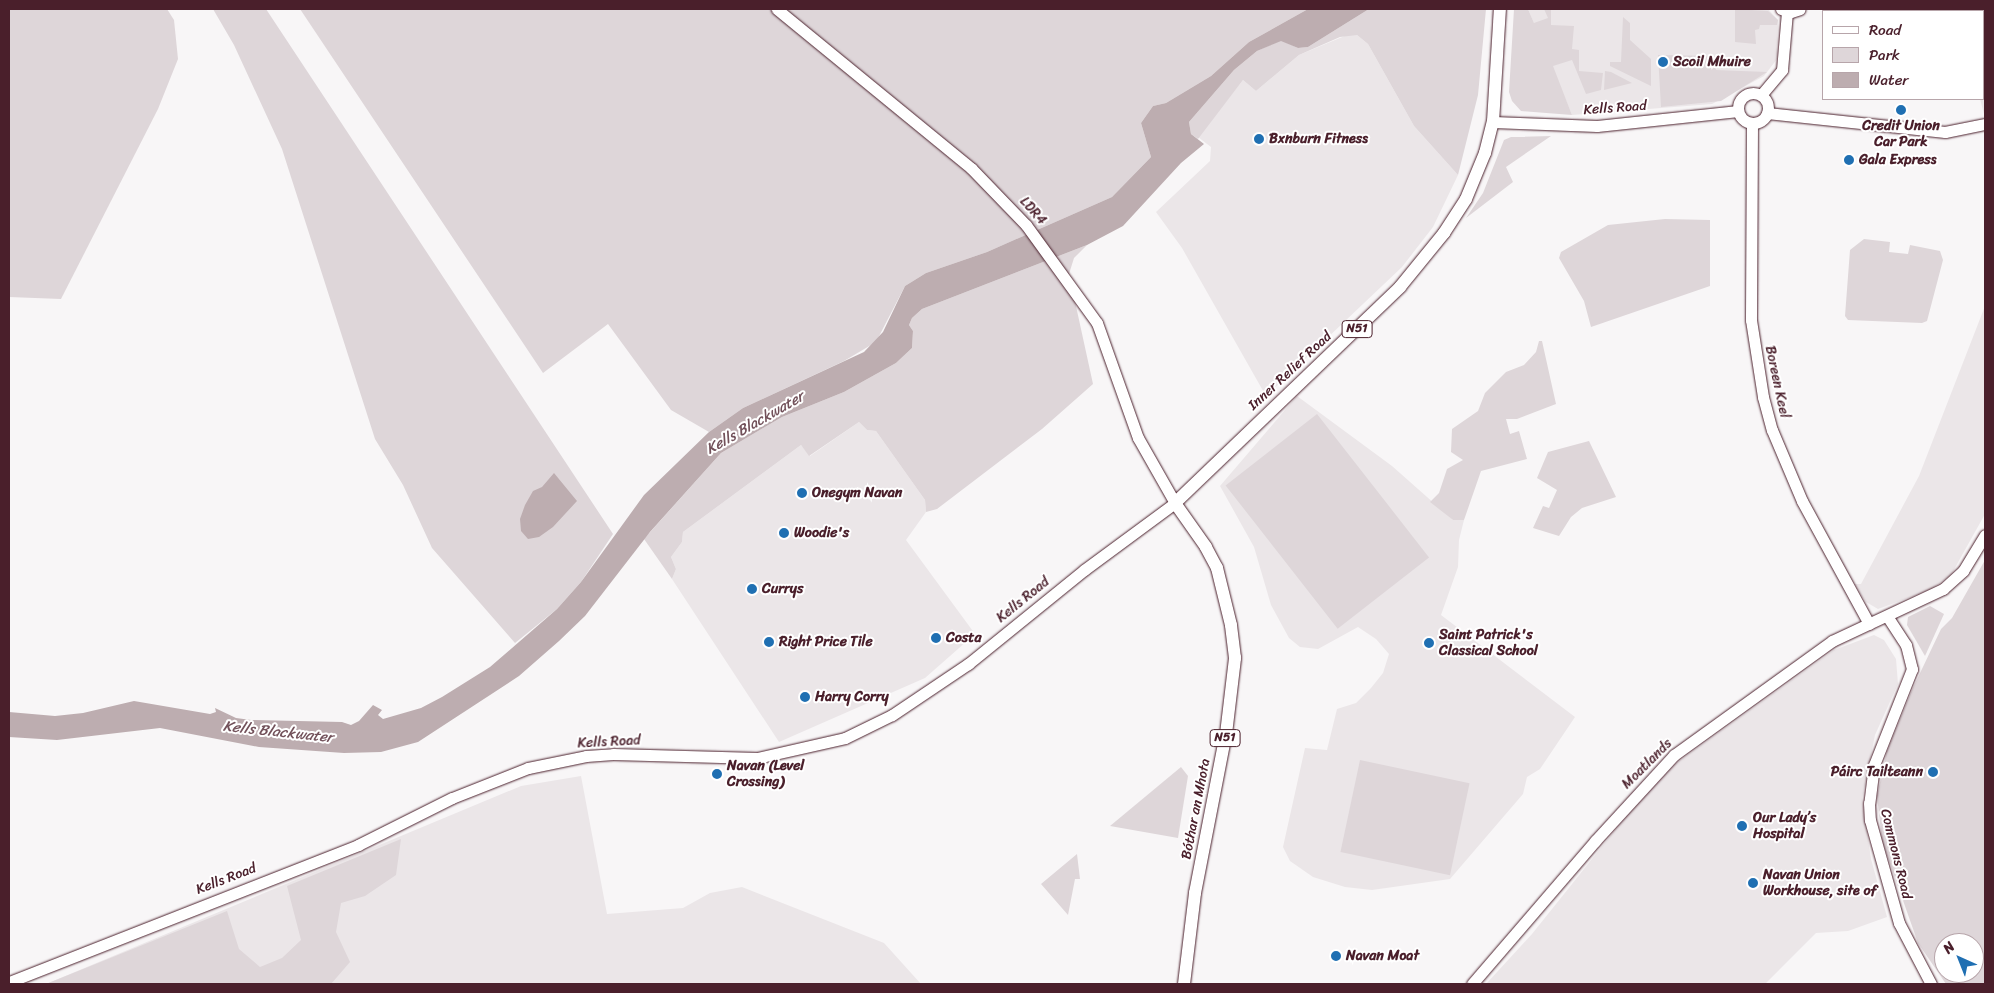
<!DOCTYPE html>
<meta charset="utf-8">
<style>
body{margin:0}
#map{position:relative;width:1994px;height:993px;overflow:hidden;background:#f8f6f7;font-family:Sriracha,sans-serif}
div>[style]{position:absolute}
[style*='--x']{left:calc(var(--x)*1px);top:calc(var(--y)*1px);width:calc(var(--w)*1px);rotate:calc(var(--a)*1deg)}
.built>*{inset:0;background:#ebe6e8}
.green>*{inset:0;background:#ded6d9;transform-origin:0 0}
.water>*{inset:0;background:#bdadb0}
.roads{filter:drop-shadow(0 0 1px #4a1f2b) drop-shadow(0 0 1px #4a1f2b)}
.secondary>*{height:11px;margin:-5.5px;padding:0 5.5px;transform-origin:5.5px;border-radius:5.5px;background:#fff}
.secondary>.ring{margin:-5.5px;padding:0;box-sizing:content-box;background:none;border:11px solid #fff;border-radius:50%}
.primary>*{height:12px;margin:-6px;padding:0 6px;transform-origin:6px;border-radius:6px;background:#fff}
.dots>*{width:14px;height:14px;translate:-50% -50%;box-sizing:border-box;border:2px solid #fff;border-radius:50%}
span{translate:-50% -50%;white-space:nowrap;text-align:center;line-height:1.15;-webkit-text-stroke:4px #fff;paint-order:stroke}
.shield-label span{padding:1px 4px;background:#fff;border:1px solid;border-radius:4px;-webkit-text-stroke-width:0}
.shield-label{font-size:12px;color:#4a1f2b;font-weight:700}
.poi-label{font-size:14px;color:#4a1f2b;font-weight:700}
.left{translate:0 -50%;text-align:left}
.right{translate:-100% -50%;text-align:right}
.street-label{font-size:14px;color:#4a1f2b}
.water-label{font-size:15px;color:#72515a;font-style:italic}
.frame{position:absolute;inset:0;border:10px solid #4a1f2b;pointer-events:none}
.legend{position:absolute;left:1822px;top:10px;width:162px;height:90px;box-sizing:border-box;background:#fff;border:1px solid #b7a5aa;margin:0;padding:6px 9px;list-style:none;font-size:15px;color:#4a1f2b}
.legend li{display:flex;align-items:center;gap:10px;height:25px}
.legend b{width:25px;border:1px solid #b7a5aa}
.north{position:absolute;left:1934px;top:933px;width:50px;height:50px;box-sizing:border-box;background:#fff;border:1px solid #b7a5aa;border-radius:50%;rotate:316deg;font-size:14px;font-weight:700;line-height:20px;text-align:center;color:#4a1f2b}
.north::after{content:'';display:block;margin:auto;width:18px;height:22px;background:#1f6fb2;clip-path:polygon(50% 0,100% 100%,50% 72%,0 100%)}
</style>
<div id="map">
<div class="built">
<div style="clip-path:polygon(1528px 9px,1768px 9px,1778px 20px,1777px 59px,1764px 76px,1712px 104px,1572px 115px)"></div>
<div style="clip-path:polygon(1985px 12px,1985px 114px,1984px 114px,1980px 99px,1983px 99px)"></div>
<div style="clip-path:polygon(1347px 35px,1357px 35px,1368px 44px,1414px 126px,1458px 175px,1433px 227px,1402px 267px,1266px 396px,1182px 248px,1156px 212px,1210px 161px,1211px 147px,1198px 137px,1243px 80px,1256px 91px,1299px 55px)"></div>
<div style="clip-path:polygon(1985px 306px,1985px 514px,1951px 575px,1930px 590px,1878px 609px,1866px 602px,1854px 584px,1861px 584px,1919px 476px)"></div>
<div style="clip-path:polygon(1297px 396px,1392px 466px,1453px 520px,1464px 520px,1459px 540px,1458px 567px,1441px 615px,1575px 717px,1540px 769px,1527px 777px,1523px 794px,1450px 879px,1372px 890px,1345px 887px,1313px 877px,1290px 861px,1283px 847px,1305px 748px,1327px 750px,1337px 709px,1356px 703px,1371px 688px,1383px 673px,1389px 654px,1376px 639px,1358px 627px,1318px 649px,1300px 647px,1289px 638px,1271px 605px,1254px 547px,1220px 486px)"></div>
<div style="clip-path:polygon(859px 422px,867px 430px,876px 431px,925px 500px,926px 512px,906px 540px,975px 634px,925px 678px,779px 742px,672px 579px,676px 569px,671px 557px,682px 542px,683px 532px,801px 445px,810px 456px)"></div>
<div style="clip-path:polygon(1874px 635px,1884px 640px,1896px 659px,1898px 684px,1875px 735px,1862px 799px,1871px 859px,1887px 917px,1848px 931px,1816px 933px,1765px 984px,1486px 984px,1532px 934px,1632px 809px,1675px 764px,1834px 650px)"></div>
<div style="clip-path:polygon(581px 776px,607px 914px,683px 908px,710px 893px,742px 887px,884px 943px,921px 984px,46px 984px,521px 786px)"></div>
</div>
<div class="green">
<div style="clip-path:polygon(9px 9px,167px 9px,174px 20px,178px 59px,158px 109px,61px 299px,9px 297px)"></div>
<div style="clip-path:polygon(213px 9px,266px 9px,613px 534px,581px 582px,557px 609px,515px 643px,432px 548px,403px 485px,375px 439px,282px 149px,234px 45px)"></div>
<div style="clip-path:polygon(300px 9px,1308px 9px,1249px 42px,1211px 76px,1166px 103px,1153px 106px,1141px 123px,1151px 157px,1112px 197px,987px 252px,926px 273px,905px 286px,876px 342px,844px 361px,743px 408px,709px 432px,671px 410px,608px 324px,543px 373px)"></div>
<div style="clip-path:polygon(1369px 9px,1486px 9px,1478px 95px,1458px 175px,1414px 126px,1368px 44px,1357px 35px,1340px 37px,1299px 55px,1256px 91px,1243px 80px,1198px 139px,1191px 134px,1189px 122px,1234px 70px,1257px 51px,1281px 40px,1298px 48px,1308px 47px)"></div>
<div style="clip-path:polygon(1514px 9px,1528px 9px,1534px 23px,1548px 18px,1544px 9px,1551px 9px,1551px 25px,1574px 26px,1572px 49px,1579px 50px,1579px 71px,1603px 73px,1601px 90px,1586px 94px,1572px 60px,1553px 66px,1572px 115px,1521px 111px,1512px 101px,1509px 92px)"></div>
<div style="clip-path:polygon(1735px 9px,1768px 11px,1778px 20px,1777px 25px,1760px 25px,1759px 29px,1755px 30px,1756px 44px,1735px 42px)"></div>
<div style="clip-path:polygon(1623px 17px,1630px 23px,1630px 40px,1651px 59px,1651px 86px,1610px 66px,1610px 62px,1621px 62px)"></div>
<div style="clip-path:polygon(1658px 55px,1715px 56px,1716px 70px,1767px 72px,1721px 101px,1661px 107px)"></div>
<div style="clip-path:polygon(1605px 71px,1611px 72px,1632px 83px,1604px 90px)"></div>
<div style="clip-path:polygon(1551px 136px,1506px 167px,1513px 182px,1466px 218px,1483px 193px,1504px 140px,1511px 137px)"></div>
<div style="clip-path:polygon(1665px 219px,1710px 220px,1710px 286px,1591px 327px,1584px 301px,1559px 258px,1561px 252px,1608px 225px)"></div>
<div style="clip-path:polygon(1864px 239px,1890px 242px,1889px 252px,1908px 254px,1910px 245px,1940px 251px,1943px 260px,1927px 321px,1922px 323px,1848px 320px,1845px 316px,1850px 250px)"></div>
<div style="clip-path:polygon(1087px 245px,1074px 258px,1069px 274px,1093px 384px,1042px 429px,937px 509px,926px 512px,925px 500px,876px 431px,867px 430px,859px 422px,809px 456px,801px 445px,683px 532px,682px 542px,671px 557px,676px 569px,672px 579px,644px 539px,721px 453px,782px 417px,844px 392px,896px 363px,912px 348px,913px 331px,909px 325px,912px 318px,922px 309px)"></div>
<div style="clip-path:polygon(1539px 341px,1542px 341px,1556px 404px,1517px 419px,1506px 419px,1510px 434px,1519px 431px,1527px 459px,1481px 471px,1464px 520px,1453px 520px,1430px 502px,1439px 493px,1447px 469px,1463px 460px,1451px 452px,1452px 429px,1478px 411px,1485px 393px,1506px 372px,1524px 365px,1536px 352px)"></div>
<div style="left:1317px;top:414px;width:182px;height:116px;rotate:52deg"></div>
<div style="clip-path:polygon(1589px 441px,1616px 497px,1582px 508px,1571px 517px,1559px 536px,1533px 528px,1543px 506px,1549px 508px,1557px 490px,1537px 478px,1548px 452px)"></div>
<div style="clip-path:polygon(evenodd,1985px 560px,1985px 984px,1946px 984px,1918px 943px,1882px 841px,1877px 796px,1887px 751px,1912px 690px,1941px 629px,1952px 618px,1985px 560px,1944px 943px,1974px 943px,1974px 973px,1944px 973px,1944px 943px)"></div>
<div style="clip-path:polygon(1930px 606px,1944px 614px,1925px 656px,1907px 625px,1908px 617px)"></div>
<div style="left:1360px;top:760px;width:112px;height:94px;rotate:12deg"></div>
<div style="clip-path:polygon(1181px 767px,1188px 776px,1178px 838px,1110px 826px)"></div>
<div style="clip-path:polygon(401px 839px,396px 875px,365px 896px,341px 903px,336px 932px,350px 962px,331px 984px,46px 984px,227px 911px,239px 949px,260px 967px,282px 958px,301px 940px,287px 886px)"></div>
<div style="clip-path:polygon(1077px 854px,1080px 879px,1075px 879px,1068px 915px,1041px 884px)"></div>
</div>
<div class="water">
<div style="clip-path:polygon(1308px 9px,1369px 9px,1308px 47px,1298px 48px,1281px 41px,1257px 51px,1234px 70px,1189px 122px,1191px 134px,1204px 144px,1181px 163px,1123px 226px,1087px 245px,922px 309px,912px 318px,909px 325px,913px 331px,912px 348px,896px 363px,844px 392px,782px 417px,721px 453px,650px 532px,585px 616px,559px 641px,519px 676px,418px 742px,381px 752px,344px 753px,259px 747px,160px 728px,57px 740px,9px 737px,9px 712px,55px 716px,83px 713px,134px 701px,210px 714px,216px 712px,215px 708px,236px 718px,251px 720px,342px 722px,351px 725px,359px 721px,373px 705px,382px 710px,378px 715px,383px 719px,421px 708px,442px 697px,490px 667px,557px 609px,581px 582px,644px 495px,709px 432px,743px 408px,864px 352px,883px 332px,905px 286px,926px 273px,987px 252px,1112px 197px,1151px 157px,1141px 123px,1153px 106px,1166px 103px,1211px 76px,1249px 42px)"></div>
<div style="clip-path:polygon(554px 473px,577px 501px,553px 527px,539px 537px,528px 539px,521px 531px,520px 519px,525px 505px,533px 491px,542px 487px)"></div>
</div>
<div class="roads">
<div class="secondary">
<div style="--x:1781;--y:9;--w:10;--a:17"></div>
<div style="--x:1791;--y:12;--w:9;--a:-18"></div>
<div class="ring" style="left:1738px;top:93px;width:19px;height:19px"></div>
<div style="--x:1761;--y:95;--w:33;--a:-50"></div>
<div style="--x:1782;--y:70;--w:58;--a:-85.1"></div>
<div style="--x:1767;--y:113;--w:179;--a:6.1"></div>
<div style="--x:1945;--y:132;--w:41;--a:-11.3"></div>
<div style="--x:1493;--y:122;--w:104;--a:2.2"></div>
<div style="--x:1597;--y:126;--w:142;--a:-6.1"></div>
<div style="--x:1752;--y:124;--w:196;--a:90.3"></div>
<div style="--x:1751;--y:320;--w:78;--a:81.1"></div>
<div style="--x:1763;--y:397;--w:34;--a:75"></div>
<div style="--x:1772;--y:430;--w:77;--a:67.1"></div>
<div style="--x:1802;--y:501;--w:140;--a:61.4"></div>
<div style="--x:1887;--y:616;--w:35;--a:57"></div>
<div style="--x:1906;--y:645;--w:25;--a:76"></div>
<div style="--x:1912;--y:669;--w:103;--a:111.6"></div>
<div style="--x:1874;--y:765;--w:38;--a:97"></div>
<div style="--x:1869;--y:803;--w:17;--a:87"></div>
<div style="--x:1870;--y:820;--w:107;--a:74.3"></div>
<div style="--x:1899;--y:923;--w:69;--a:62.3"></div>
<div style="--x:9;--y:982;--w:375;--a:-21.4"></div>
<div style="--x:358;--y:845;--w:105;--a:-26.6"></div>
<div style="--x:452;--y:798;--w:82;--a:-21.5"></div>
<div style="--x:528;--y:768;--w:59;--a:-11.7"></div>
<div style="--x:586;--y:756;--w:27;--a:-4"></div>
<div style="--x:613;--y:754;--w:144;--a:1.6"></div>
<div style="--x:757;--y:758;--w:90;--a:-12.8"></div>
<div style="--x:845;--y:738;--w:52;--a:-26.1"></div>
<div style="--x:892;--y:715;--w:92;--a:-33.9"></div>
<div style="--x:968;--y:664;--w:149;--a:-39"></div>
<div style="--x:1084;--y:570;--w:113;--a:-36.4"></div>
<div style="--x:1175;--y:503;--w:75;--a:-119.6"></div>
<div style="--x:1138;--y:438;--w:122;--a:-109.6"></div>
<div style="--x:1097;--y:323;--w:121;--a:-125.9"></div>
<div style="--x:1026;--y:225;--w:79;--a:-134"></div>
<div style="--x:971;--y:168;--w:251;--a:-140.7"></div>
<div style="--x:1472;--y:984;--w:189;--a:-49.3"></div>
<div style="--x:1595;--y:841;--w:117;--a:-47.4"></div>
<div style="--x:1674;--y:755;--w:195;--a:-35.8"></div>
<div style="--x:1832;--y:641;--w:123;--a:-25.1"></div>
<div style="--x:1943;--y:589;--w:27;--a:-42"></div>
<div style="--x:1963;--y:571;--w:42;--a:-58.6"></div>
</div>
<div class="primary">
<div style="--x:1184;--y:984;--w:92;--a:-83.1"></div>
<div style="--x:1195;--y:893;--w:162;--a:-79"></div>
<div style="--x:1226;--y:734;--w:77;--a:-83.2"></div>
<div style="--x:1235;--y:658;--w:33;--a:-97"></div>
<div style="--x:1231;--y:625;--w:59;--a:-103.8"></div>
<div style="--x:1217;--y:568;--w:24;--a:-118"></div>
<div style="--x:1206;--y:547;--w:54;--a:-125.2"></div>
<div style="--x:1175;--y:503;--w:312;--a:-43.8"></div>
<div style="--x:1400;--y:287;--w:70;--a:-50.8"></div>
<div style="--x:1444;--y:233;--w:40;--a:-57.1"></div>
<div style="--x:1466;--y:199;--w:50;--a:-67.6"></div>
<div style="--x:1485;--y:153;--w:32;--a:-76"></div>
<div style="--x:1493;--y:122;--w:113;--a:-86.5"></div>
</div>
</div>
<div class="dots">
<div style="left:1663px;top:62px;background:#1f6fb2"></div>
<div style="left:1901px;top:110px;background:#1f6fb2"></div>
<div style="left:1259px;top:139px;background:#1f6fb2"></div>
<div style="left:1849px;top:160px;background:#1f6fb2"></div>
<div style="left:802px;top:493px;background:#1f6fb2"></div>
<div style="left:784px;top:533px;background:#1f6fb2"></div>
<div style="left:752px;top:589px;background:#1f6fb2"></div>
<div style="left:936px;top:638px;background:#1f6fb2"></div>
<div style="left:769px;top:642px;background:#1f6fb2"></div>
<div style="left:1429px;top:643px;background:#1f6fb2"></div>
<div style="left:805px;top:697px;background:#1f6fb2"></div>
<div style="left:1933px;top:772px;background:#1f6fb2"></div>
<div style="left:717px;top:774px;background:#1f6fb2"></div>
<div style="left:1742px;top:826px;background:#1f6fb2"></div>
<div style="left:1753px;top:883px;background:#1f6fb2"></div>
<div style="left:1336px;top:956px;background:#1f6fb2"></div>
</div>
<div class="shield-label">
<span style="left:1357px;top:329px">N51</span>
<span style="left:1225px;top:738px">N51</span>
</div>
<div class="poi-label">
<span class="left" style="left:1673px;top:62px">Scoil Mhuire</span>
<span style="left:1901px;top:134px">Credit Union<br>Car Park</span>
<span class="left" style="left:1269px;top:139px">Bxnburn Fitness</span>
<span class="left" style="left:1859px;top:160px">Gala Express</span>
<span class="left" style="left:812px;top:493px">Onegym Navan</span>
<span class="left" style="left:794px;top:533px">Woodie's</span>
<span class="left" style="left:762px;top:589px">Currys</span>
<span class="left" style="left:1439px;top:643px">Saint Patrick's<br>Classical School</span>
<span class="left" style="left:946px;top:638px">Costa</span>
<span class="left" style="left:779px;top:642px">Right Price Tile</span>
<span class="left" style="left:815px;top:697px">Harry Corry</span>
<span class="left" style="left:727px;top:774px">Navan (Level<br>Crossing)</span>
<span class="right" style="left:1923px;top:772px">Páirc Tailteann</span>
<span class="left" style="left:1753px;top:826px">Our Lady’s<br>Hospital</span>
<span class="left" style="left:1763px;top:883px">Navan Union<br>Workhouse, site of</span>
<span class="left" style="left:1346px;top:956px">Navan Moat</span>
</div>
<div class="street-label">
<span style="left:1615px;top:108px;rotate:-4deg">Kells Road</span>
<span style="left:1033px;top:211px;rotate:48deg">LDR4</span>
<span style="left:1290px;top:371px;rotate:-43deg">Inner Relief Road</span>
<span style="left:1777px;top:382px;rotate:78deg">Boreen Keel</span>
<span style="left:1023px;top:600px;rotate:-39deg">Kells Road</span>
<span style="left:609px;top:742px;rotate:-3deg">Kells Road</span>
<span style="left:1647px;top:764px;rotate:-45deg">Moatlands</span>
<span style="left:1196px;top:809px;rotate:-79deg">Bóthar an Mhota</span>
<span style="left:1896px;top:854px;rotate:76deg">Commons Road</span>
<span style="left:226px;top:879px;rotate:-21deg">Kells Road</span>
</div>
<div class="water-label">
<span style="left:755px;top:423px;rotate:-30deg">Kells Blackwater</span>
<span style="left:278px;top:732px;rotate:6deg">Kells Blackwater</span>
</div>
<div class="frame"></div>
<ul class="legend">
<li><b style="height:6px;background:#fff"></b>Road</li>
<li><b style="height:14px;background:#ded6d9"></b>Park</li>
<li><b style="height:14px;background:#bdadb0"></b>Water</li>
</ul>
<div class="north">N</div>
</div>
